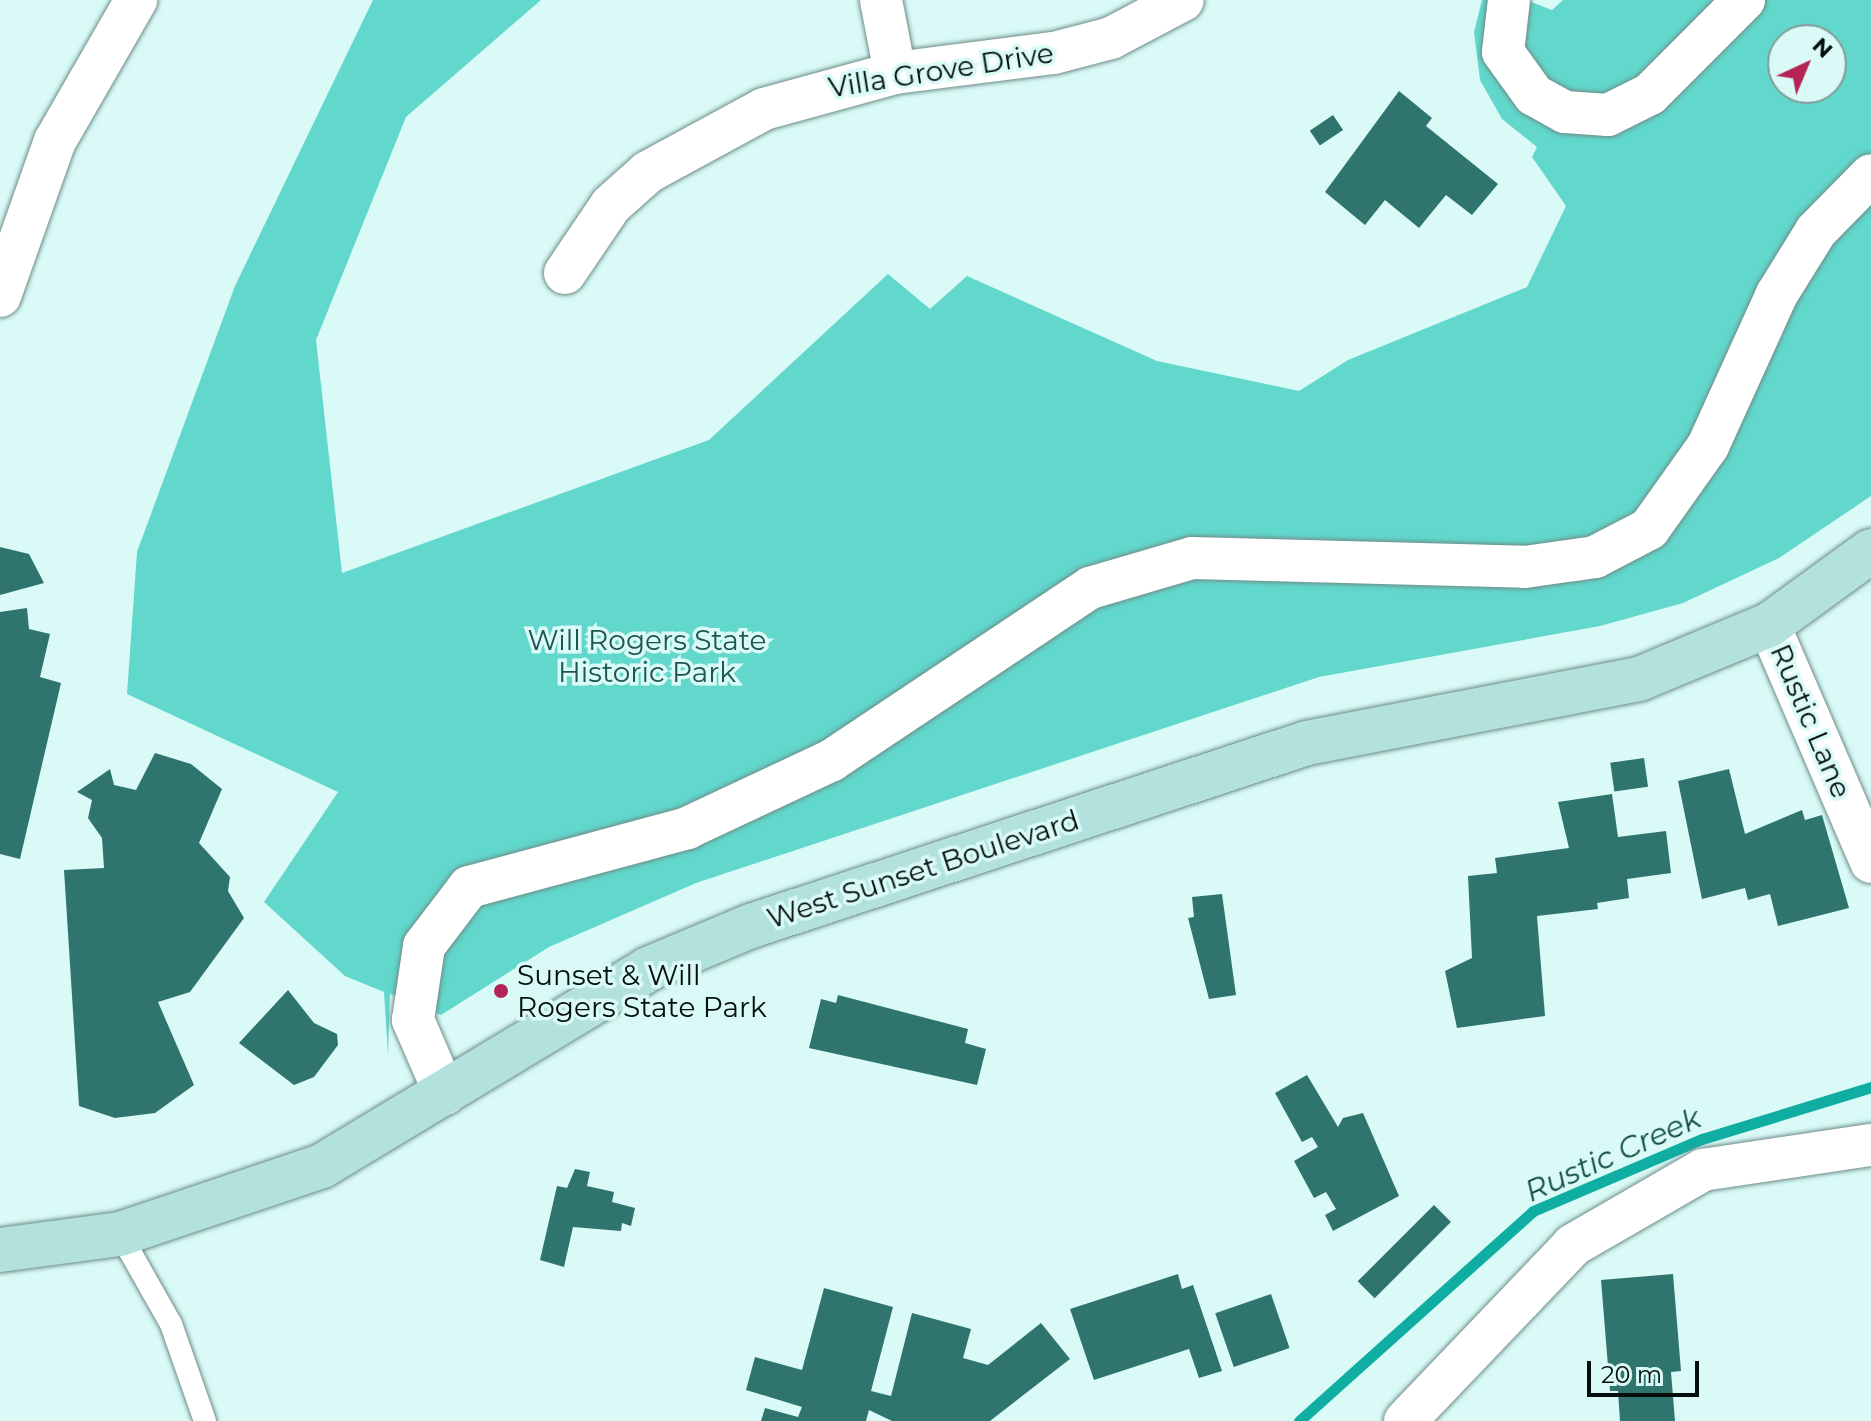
<!DOCTYPE html>
<style>
body{margin:0}
#map{position:relative;width:1871px;height:1421px;overflow:hidden;background:#d9faf6;font-family:Montserrat,sans-serif}
div>[style]{position:absolute}
[style*='--x']{left:calc(var(--x)*1px);top:calc(var(--y)*1px);width:calc(var(--w)*1px);rotate:calc(var(--a)*1deg)}
.green>*{inset:0;background:#62d7cc}
.stream>*{height:11px;margin:-5.5px;padding:0 5.5px;transform-origin:5.5px;border-radius:5.5px;background:#10aea2}
.building>*{inset:0;background:#30746e;transform-origin:0 0}
.roads{filter:drop-shadow(0 0 2px #6e8c88) drop-shadow(0 0 2px #6e8c88)}
.service>*{height:22px;margin:-11px;padding:0 11px;transform-origin:11px;border-radius:11px;background:#fff}
.minor>*{height:42px;margin:-21px;padding:0 21px;transform-origin:21px;border-radius:21px;background:#fff}
.secondary>*{height:44px;margin:-22px;padding:0 22px;transform-origin:22px;border-radius:22px;background:#b2e1de}
.dots>*{width:22px;height:22px;translate:-50% -50%;box-sizing:border-box;border:4px solid #d9faf6;border-radius:50%}
span{translate:-50% -50%;white-space:nowrap;text-align:center;line-height:1.15;-webkit-text-stroke:7px #d9faf6;paint-order:stroke}
.street-label{font-size:28px;color:#040f0d}
.park-label{font-size:28px;color:#1e5651}
.poi-label{font-size:28px;color:#040f0d}
.left{translate:0 -50%;text-align:left}
.water-label{font-size:30px;color:#134d48;font-style:italic}
.north{position:absolute;left:1767px;top:24px;width:80px;height:80px;box-sizing:border-box;background:#d9faf6;border:2px solid #849c99;border-radius:50%;rotate:44deg;font-size:22px;font-weight:700;line-height:32px;text-align:center;color:#040f0d}
.north::after{content:'';display:block;margin:auto;width:28px;height:36px;background:#b42556;clip-path:polygon(50% 0,100% 100%,50% 72%,0 100%)}
.scale{position:absolute;left:1587px;top:1361px;width:112px;height:36px;box-sizing:border-box;border:4px solid #040f0d;border-top:0;padding-left:10px;font-size:24px;line-height:28px;white-space:nowrap;color:#040f0d;-webkit-text-stroke:6px #d9faf6;paint-order:stroke}
</style>
<div id="map">
<div class="green">
<div style="clip-path:polygon(evenodd,373px 0,541px 0,406px 117px,316px 340px,342px 573px,709px 440px,888px 274px,930px 309px,967px 276px,1157px 361px,1299px 391px,1348px 360px,1527px 287px,1566px 206px,1532px 157px,1537px 147px,1502px 119px,1480px 80px,1474px 32px,1482px 0,1526px 0,1552px 10px,1563px 0,1871px 0,1871px 496px,1779px 558px,1683px 603px,1600px 626px,1319px 677px,696px 883px,549px 947px,441px 1015px,390px 994px,388px 1055px,384px 992px,345px 976px,264px 902px,338px 792px,127px 694px,137px 552px,235px 286px,373px 0,1783px 40px,1831px 40px,1831px 88px,1783px 88px,1783px 40px)"></div>
</div>
<div class="stream">
<div style="--x:1299;--y:1421;--w:314;--a:-41.9"></div>
<div style="--x:1533;--y:1211;--w:184;--a:-23.1"></div>
<div style="--x:1702;--y:1139;--w:177;--a:-17.1"></div>
</div>
<div class="building">
<div style="clip-path:polygon(1399px 91px,1432px 118px,1426px 126px,1498px 184px,1472px 215px,1446px 195px,1419px 228px,1385px 200px,1365px 225px,1325px 192px)"></div>
<div style="left:1333px;top:115px;width:18px;height:28px;rotate:56deg"></div>
<div style="clip-path:polygon(0 547px,29px 554px,44px 583px,0 595px)"></div>
<div style="clip-path:polygon(27px 608px,29px 629px,50px 634px,40px 677px,61px 683px,20px 859px,0 854px,0 612px)"></div>
<div style="clip-path:polygon(155px 753px,191px 764px,222px 789px,199px 843px,230px 877px,228px 891px,244px 918px,190px 992px,158px 1002px,194px 1085px,155px 1113px,115px 1118px,79px 1106px,64px 870px,104px 868px,102px 838px,88px 818px,92px 800px,77px 792px,110px 769px,114px 785px,136px 790px)"></div>
<div style="left:1644px;top:758px;width:29px;height:34px;rotate:82deg"></div>
<div style="clip-path:polygon(1729px 769px,1745px 834px,1802px 810px,1805px 820px,1822px 815px,1849px 908px,1778px 926px,1770px 894px,1748px 900px,1745px 888px,1702px 899px,1678px 781px)"></div>
<div style="clip-path:polygon(1612px 794px,1618px 837px,1666px 831px,1671px 873px,1627px 879px,1629px 898px,1597px 903px,1598px 909px,1537px 916px,1545px 1016px,1457px 1028px,1445px 971px,1472px 958px,1468px 876px,1497px 873px,1495px 858px,1569px 848px,1558px 802px)"></div>
<div style="clip-path:polygon(1222px 894px,1236px 995px,1209px 999px,1188px 918px,1194px 917px,1192px 897px)"></div>
<div style="clip-path:polygon(288px 990px,314px 1023px,337px 1034px,338px 1045px,314px 1077px,294px 1085px,239px 1043px)"></div>
<div style="clip-path:polygon(838px 995px,968px 1029px,965px 1043px,986px 1049px,977px 1085px,809px 1048px,821px 999px,836px 1003px)"></div>
<div style="clip-path:polygon(1307px 1075px,1338px 1127px,1343px 1118px,1363px 1113px,1399px 1196px,1333px 1231px,1325px 1215px,1336px 1209px,1326px 1192px,1314px 1198px,1294px 1161px,1318px 1147px,1312px 1137px,1302px 1142px,1275px 1093px)"></div>
<div style="clip-path:polygon(575px 1169px,590px 1172px,587px 1186px,614px 1192px,612px 1202px,635px 1208px,631px 1226px,622px 1223px,621px 1231px,573px 1227px,564px 1267px,540px 1260px,557px 1186px,567px 1188px)"></div>
<div style="left:1434px;top:1205px;width:24px;height:108px;rotate:45deg"></div>
<div style="clip-path:polygon(1178px 1274px,1182px 1289px,1193px 1285px,1222px 1371px,1199px 1378px,1189px 1349px,1094px 1380px,1070px 1309px)"></div>
<div style="clip-path:polygon(1673px 1274px,1681px 1371px,1671px 1372px,1675px 1421px,1620px 1421px,1618px 1391px,1610px 1391px,1601px 1280px)"></div>
<div style="clip-path:polygon(824px 1288px,893px 1307px,871px 1391px,891px 1396px,912px 1313px,971px 1329px,963px 1358px,988px 1365px,1041px 1323px,1070px 1359px,990px 1421px,892px 1421px,869px 1410px,866px 1421px,761px 1421px,765px 1408px,798px 1417px,802px 1407px,746px 1390px,755px 1357px,802px 1370px)"></div>
<div style="left:1271px;top:1294px;width:57px;height:59px;rotate:71deg"></div>
</div>
<div class="roads">
<div class="service">
<div style="--x:120;--y:1234;--w:103;--a:60.5"></div>
<div style="--x:171;--y:1324;--w:103;--a:70.7"></div>
</div>
<div class="minor">
<div style="--x:881;--y:0;--w:74;--a:79.1"></div>
<div style="--x:1509;--y:0;--w:52;--a:96.6"></div>
<div style="--x:1503;--y:52;--w:53;--a:54.2"></div>
<div style="--x:1534;--y:95;--w:35;--a:29"></div>
<div style="--x:1565;--y:112;--w:43;--a:4"></div>
<div style="--x:1608;--y:115;--w:47;--a:-26.6"></div>
<div style="--x:1650;--y:94;--w:133;--a:-45"></div>
<div style="--x:565;--y:273;--w:82;--a:-55.9"></div>
<div style="--x:611;--y:205;--w:50;--a:-41.7"></div>
<div style="--x:648;--y:172;--w:132;--a:-28.5"></div>
<div style="--x:764;--y:109;--w:136;--a:-15.4"></div>
<div style="--x:895;--y:73;--w:160;--a:-7.2"></div>
<div style="--x:1054;--y:53;--w:59;--a:-14.7"></div>
<div style="--x:1111;--y:38;--w:81;--a:-27.8"></div>
<div style="--x:0;--y:296;--w:164;--a:-70.5"></div>
<div style="--x:55;--y:141;--w:163;--a:-60.1"></div>
<div style="--x:1769;--y:625;--w:258;--a:66.7"></div>
<div style="--x:445;--y:1094;--w:81;--a:-113.4"></div>
<div style="--x:413;--y:1020;--w:75;--a:-81.5"></div>
<div style="--x:424;--y:946;--w:74;--a:-52.7"></div>
<div style="--x:469;--y:887;--w:226;--a:-15.1"></div>
<div style="--x:687;--y:828;--w:160;--a:-25.1"></div>
<div style="--x:832;--y:760;--w:310;--a:-33.7"></div>
<div style="--x:1090;--y:588;--w:106;--a:-16.4"></div>
<div style="--x:1192;--y:558;--w:333;--a:1.5"></div>
<div style="--x:1525;--y:567;--w:71;--a:-8.1"></div>
<div style="--x:1595;--y:557;--w:61;--a:-27.4"></div>
<div style="--x:1649;--y:529;--w:102;--a:-54.6"></div>
<div style="--x:1708;--y:446;--w:167;--a:-65.6"></div>
<div style="--x:1777;--y:294;--w:74;--a:-58.2"></div>
<div style="--x:1816;--y:231;--w:78;--a:-45.5"></div>
<div style="--x:1405;--y:1421;--w:243;--a:-46.3"></div>
<div style="--x:1573;--y:1245;--w:150;--a:-30"></div>
<div style="--x:1703;--y:1170;--w:170;--a:-8.5"></div>
</div>
<div class="secondary">
<div style="--x:0;--y:1250;--w:121;--a:-7.6"></div>
<div style="--x:120;--y:1234;--w:213;--a:-18.6"></div>
<div style="--x:322;--y:1166;--w:381;--a:-31.1"></div>
<div style="--x:648;--y:969;--w:112;--a:-22.7"></div>
<div style="--x:751;--y:926;--w:585;--a:-18.22"></div>
<div style="--x:1307;--y:743;--w:338;--a:-10.9"></div>
<div style="--x:1639;--y:679;--w:141;--a:-22.6"></div>
<div style="--x:1769;--y:625;--w:126;--a:-36"></div>
</div>
</div>
<div class="dots">
<div style="left:501px;top:991px;background:#b42556"></div>
</div>
<div class="street-label">
<span style="left:941px;top:70px;rotate:-9deg">Villa Grove Drive</span>
<span style="left:1811px;top:721px;rotate:67deg">Rustic Lane</span>
<span style="left:923px;top:869px;rotate:-18deg">West Sunset Boulevard</span>
</div>
<div class="park-label">
<span style="left:647px;top:656px">Will Rogers State<br>Historic Park</span>
</div>
<div class="poi-label">
<span class="left" style="left:517px;top:991px">Sunset &amp; Will<br>Rogers State Park</span>
</div>
<div class="water-label">
<span style="left:1613px;top:1155px;rotate:-24deg">Rustic Creek</span>
</div>
<div class="north">N</div>
<div class="scale">20 m</div>
</div>
